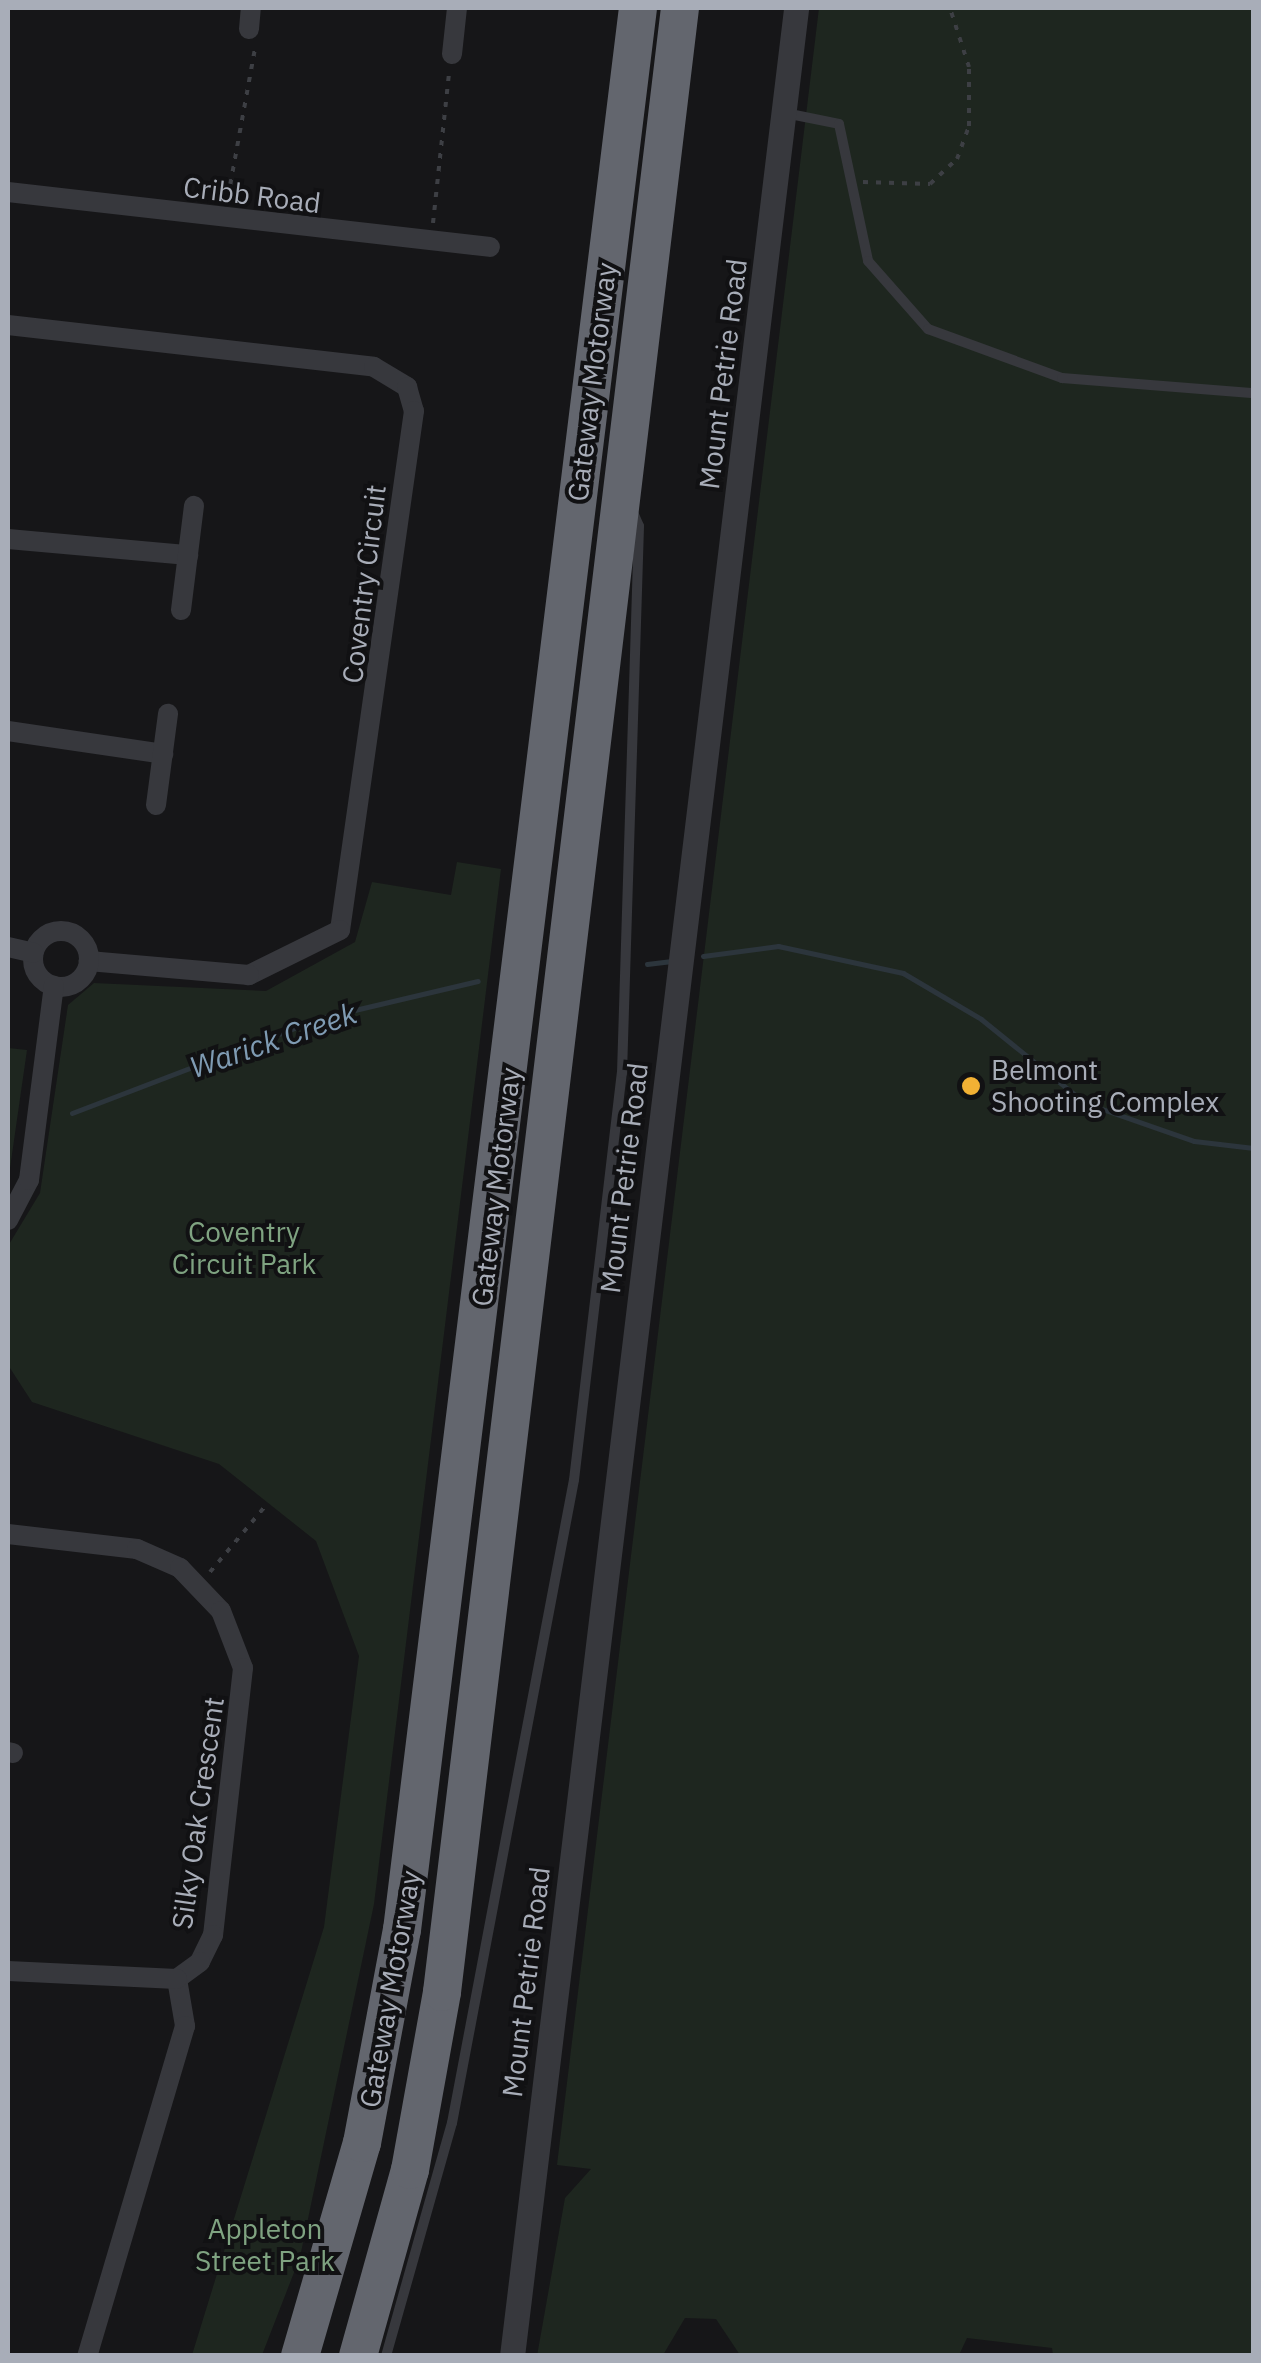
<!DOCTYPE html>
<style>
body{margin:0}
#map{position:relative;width:1261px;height:2363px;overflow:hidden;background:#161618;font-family:"IBM Plex Sans",sans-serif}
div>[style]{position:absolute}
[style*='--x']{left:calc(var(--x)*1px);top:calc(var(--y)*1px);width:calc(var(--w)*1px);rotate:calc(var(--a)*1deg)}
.green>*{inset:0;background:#1e261f}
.stream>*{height:5px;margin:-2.5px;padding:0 2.5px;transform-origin:2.5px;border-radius:2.5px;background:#2c353c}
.path>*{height:4px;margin-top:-2px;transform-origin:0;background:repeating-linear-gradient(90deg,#3d3f44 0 5px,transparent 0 13px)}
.service>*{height:10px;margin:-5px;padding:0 5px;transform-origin:5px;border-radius:5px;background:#37383d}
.minor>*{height:20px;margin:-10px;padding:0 10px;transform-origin:10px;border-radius:10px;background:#37383d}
.minor>.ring{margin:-10px;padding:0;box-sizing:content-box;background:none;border:20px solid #37383d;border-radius:50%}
.tertiary>*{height:25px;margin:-12.5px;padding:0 12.5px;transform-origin:12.5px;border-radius:12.5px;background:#37383d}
.motorway>*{height:38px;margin:-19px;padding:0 19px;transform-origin:19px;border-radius:19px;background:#63666e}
.dots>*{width:28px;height:28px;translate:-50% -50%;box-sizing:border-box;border:5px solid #111113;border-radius:50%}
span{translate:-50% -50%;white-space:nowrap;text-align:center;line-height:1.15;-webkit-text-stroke:8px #111113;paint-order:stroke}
.street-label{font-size:28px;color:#a8adb8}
.poi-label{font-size:28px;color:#a8adb8}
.left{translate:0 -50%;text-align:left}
.park-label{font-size:28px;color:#7fa381}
.water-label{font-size:30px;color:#7f9bb3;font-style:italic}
.frame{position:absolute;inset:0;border:10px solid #a8adb8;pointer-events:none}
</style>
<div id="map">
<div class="green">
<div style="clip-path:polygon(819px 8px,1253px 8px,1253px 2355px,1053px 2355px,1052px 2348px,967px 2338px,959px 2355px,740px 2355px,716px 2319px,685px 2318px,663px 2355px,537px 2356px,565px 2198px,591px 2169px,557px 2165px)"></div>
<div style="clip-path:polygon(457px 862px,501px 869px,374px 1904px,300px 2257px,262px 2355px,192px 2355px,324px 1927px,359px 1656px,316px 1541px,219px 1464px,32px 1402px,8px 1365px,8px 1246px,40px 1193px,68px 1005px,94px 983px,266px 991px,355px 942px,372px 882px,451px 895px)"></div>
<div style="clip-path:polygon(8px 1048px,27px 1050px,8px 1182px)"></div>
</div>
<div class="stream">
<div style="--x:703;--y:956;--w:76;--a:-7.6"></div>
<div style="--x:778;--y:946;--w:128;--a:12.2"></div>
<div style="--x:903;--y:973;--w:91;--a:30.5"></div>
<div style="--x:981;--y:1019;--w:134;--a:38.9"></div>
<div style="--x:1085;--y:1103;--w:115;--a:19.2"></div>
<div style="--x:1194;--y:1141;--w:60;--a:6.7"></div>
<div style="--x:647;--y:964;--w:25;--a:-7"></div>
<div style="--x:72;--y:1113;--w:267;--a:-20.9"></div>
<div style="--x:321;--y:1018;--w:161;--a:-13.3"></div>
</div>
<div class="path">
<div style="--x:863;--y:182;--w:67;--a:1.7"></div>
<div style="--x:930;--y:184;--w:37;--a:-43"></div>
<div style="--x:957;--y:159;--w:35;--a:-70"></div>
<div style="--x:969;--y:126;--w:59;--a:-90"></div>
<div style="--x:969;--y:67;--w:62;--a:-107.9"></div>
<div style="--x:228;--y:197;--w:151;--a:-79.7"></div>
<div style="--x:433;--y:223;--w:151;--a:-83.9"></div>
<div style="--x:210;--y:1572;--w:90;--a:-50"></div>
</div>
<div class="service">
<div style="--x:785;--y:113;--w:55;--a:11.5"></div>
<div style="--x:839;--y:124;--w:140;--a:78"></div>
<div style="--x:868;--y:261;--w:91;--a:48.6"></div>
<div style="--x:928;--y:329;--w:143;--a:20.1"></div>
<div style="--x:1062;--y:378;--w:193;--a:4.5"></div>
<div style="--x:386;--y:2356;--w:242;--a:-74.2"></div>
<div style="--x:452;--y:2123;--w:654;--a:-79.26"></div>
<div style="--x:574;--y:1480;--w:410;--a:-83.3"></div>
<div style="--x:622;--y:1073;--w:547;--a:-88.22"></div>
<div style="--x:639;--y:526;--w:17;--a:-114"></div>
</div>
<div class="minor">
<div style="--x:249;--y:29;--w:21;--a:-85"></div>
<div style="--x:452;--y:54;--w:46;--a:-83.8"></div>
<div style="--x:8;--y:192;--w:485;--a:6.5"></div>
<div style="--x:8;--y:325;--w:368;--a:6.5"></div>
<div style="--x:374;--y:367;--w:39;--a:31"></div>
<div style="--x:407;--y:387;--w:25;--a:74"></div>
<div style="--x:414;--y:411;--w:524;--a:98.11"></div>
<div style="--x:340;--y:930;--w:102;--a:153.7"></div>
<div style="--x:249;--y:975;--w:161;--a:-175"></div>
<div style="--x:8;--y:539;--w:181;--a:5.1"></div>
<div style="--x:181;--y:610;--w:105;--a:-82.9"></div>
<div style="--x:8;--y:731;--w:157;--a:8.4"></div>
<div style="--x:156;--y:805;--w:92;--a:-82.5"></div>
<div class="ring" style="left:33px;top:931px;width:36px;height:36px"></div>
<div style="--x:8;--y:947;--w:26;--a:13"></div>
<div style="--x:8;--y:1220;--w:45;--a:-62.3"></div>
<div style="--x:29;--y:1180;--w:196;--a:-82.7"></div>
<div style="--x:8;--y:1534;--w:130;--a:6.6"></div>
<div style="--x:137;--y:1549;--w:47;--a:23.8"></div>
<div style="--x:180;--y:1568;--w:59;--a:46.4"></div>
<div style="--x:221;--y:1611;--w:61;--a:68.9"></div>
<div style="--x:243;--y:1668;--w:269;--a:96.4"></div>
<div style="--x:213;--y:1935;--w:30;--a:116"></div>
<div style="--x:200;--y:1962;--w:29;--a:144"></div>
<div style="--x:177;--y:1979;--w:48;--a:80.3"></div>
<div style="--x:185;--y:2026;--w:344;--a:106.5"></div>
<div style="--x:8;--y:1752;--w:5;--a:11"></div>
<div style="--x:8;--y:1971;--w:169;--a:2.7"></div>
</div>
<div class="tertiary">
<div style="--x:512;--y:2356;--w:2365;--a:-83.1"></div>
</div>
<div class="motorway">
<div style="--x:300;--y:2356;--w:222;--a:-73.8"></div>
<div style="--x:362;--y:2143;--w:217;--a:-79.4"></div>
<div style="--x:402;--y:1930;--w:1936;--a:-83"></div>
<div style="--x:358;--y:2356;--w:193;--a:-74.4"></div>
<div style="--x:410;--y:2170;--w:181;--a:-79.8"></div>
<div style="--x:442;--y:1992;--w:1998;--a:-83.16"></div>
</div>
<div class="dots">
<div style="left:971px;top:1086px;background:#f2b134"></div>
</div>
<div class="street-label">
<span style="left:252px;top:195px;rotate:7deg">Cribb Road</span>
<span style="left:723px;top:374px;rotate:-83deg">Mount Petrie Road</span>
<span style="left:592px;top:382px;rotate:-83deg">Gateway Motorway</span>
<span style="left:364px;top:584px;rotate:-83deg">Coventry Circuit</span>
<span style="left:624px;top:1178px;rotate:-83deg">Mount Petrie Road</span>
<span style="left:496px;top:1187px;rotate:-83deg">Gateway Motorway</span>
<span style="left:198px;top:1813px;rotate:-82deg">Silky Oak Crescent</span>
<span style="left:526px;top:1982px;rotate:-83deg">Mount Petrie Road</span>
<span style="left:390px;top:1989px;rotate:-80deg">Gateway Motorway</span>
</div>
<div class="poi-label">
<span class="left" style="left:991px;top:1086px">Belmont<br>Shooting Complex</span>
</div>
<div class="park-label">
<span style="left:244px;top:1248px">Coventry<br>Circuit Park</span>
<span style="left:265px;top:2245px">Appleton<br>Street Park</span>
</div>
<div class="water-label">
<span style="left:273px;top:1040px;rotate:-19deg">Warick Creek</span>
</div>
<div class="frame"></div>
</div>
